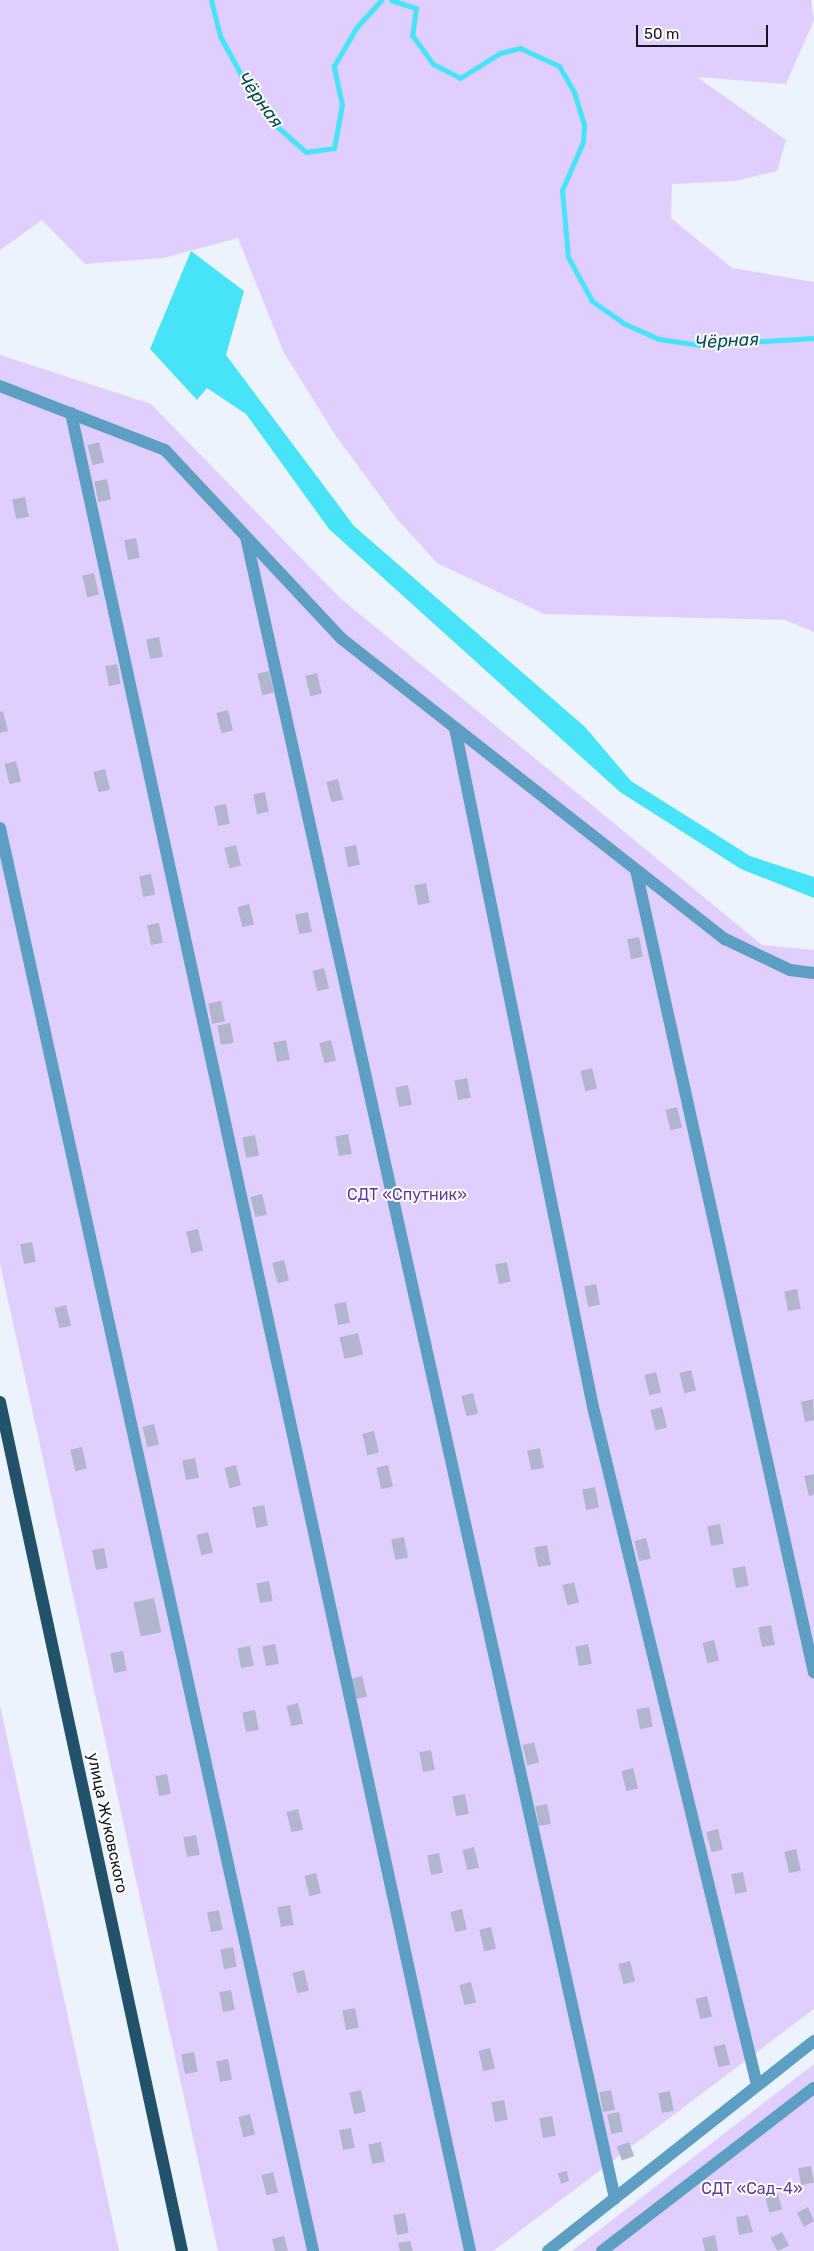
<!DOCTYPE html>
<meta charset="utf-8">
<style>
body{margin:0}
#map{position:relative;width:814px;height:2251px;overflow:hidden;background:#ecf3fc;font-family:Rubik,sans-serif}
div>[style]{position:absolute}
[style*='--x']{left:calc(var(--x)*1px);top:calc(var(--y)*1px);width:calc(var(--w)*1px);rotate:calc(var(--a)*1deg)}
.green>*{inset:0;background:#e0cffe}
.water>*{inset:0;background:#46e3f9}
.stream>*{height:5px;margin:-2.5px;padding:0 2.5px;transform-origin:2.5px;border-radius:2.5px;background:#46e3f9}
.building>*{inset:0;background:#b1b5ce;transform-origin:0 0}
.minor>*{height:12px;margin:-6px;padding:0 6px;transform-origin:6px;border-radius:6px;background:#5c9fc2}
.major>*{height:12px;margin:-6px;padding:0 6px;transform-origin:6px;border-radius:6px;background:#225269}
span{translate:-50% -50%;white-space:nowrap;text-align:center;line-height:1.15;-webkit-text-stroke:4px #fff;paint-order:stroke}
.park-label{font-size:16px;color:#67379e}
.street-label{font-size:16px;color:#131920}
.water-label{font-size:18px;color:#074d56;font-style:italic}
.scale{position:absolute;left:636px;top:25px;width:132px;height:22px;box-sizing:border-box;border:2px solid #131920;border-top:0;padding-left:6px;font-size:15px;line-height:18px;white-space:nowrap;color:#131920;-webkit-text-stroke:4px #fff;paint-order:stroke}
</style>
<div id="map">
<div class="green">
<div style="clip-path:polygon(0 0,811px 0,814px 20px,786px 84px,697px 77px,786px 140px,777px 171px,735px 181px,672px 184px,671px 218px,732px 268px,814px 282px,814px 632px,785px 620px,544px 614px,437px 563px,397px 519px,336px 436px,284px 353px,238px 238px,163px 258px,85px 264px,42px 220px,0 250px)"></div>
<div style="clip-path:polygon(0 355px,151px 404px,340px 598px,762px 945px,814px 950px,814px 2009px,493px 2251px,218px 2251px,0 1264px)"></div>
<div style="clip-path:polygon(0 1705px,119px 2251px,0 2251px)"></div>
<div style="clip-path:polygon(814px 2064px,814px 2251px,572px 2251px)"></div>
</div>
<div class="water">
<div style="clip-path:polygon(191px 251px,244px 291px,226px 355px,354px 526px,585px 727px,631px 781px,750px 856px,814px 877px,814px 898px,741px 869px,620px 792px,329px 529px,246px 414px,207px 388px,197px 400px,150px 349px)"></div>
</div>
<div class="stream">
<div style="--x:211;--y:0;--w:37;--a:76"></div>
<div style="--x:220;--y:36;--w:52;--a:61.5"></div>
<div style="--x:245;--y:82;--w:48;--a:56"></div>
<div style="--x:272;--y:122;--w:45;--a:41.4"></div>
<div style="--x:306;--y:152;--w:28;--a:-8"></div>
<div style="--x:334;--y:148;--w:44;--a:-79.5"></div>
<div style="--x:342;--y:105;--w:40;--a:-102"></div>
<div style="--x:334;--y:66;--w:44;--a:-59.9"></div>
<div style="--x:356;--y:28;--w:38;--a:-48"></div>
<div style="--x:391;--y:0;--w:26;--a:18"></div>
<div style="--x:416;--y:8;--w:27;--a:98"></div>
<div style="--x:412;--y:35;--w:36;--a:54"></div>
<div style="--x:433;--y:64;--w:30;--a:27"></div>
<div style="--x:460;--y:78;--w:47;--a:-32"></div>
<div style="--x:500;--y:53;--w:21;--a:-14"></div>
<div style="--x:520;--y:48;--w:43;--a:24.8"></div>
<div style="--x:559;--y:66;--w:30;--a:60"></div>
<div style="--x:574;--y:92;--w:34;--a:73"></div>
<div style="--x:584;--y:124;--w:18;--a:93"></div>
<div style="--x:583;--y:142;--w:52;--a:113.6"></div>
<div style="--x:562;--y:190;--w:67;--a:84.9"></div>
<div style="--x:568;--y:257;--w:50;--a:61.4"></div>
<div style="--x:592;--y:301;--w:38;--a:35"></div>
<div style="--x:623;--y:323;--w:39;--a:24"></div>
<div style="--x:659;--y:339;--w:41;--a:8.3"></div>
<div style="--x:700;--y:345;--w:114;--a:-3.5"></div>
</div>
<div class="building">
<div style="left:99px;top:442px;width:21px;height:12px;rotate:76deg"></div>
<div style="left:107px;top:479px;width:21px;height:13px;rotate:79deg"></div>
<div style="left:25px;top:497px;width:20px;height:13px;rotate:79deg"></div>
<div style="left:136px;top:538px;width:20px;height:12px;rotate:79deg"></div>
<div style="left:94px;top:573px;width:22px;height:12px;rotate:77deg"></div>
<div style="left:159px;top:637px;width:20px;height:13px;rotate:79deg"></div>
<div style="left:117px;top:664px;width:20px;height:12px;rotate:79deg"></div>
<div style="left:269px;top:671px;width:22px;height:12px;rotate:77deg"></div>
<div style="left:317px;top:673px;width:21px;height:12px;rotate:76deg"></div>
<div style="left:228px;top:710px;width:21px;height:12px;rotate:76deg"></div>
<div style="clip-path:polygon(3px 711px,8px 731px,0 733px,0 712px)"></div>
<div style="left:16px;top:761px;width:21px;height:12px;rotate:76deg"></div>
<div style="left:105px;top:769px;width:21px;height:12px;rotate:76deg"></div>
<div style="left:338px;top:779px;width:21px;height:12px;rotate:76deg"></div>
<div style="left:265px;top:792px;width:20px;height:12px;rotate:79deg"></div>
<div style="left:226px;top:804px;width:20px;height:12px;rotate:79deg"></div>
<div style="left:236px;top:845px;width:21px;height:12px;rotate:76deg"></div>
<div style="left:356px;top:845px;width:20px;height:12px;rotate:79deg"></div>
<div style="left:151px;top:874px;width:21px;height:12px;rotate:79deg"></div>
<div style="left:426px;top:883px;width:20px;height:12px;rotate:79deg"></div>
<div style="left:249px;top:904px;width:21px;height:12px;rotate:76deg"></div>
<div style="left:308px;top:912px;width:20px;height:13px;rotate:79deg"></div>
<div style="left:159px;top:923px;width:20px;height:12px;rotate:79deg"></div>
<div style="left:639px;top:937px;width:20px;height:12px;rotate:79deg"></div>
<div style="left:324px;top:968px;width:21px;height:12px;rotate:76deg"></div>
<div style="left:221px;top:1001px;width:21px;height:13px;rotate:79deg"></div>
<div style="left:230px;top:1023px;width:20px;height:13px;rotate:79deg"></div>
<div style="left:286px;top:1040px;width:20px;height:13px;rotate:79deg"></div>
<div style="left:331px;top:1040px;width:21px;height:12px;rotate:76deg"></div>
<div style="left:592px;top:1068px;width:21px;height:12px;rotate:76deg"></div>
<div style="left:467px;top:1078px;width:20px;height:13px;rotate:79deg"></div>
<div style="left:408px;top:1085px;width:20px;height:13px;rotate:79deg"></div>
<div style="left:677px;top:1107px;width:21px;height:12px;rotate:76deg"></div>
<div style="left:348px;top:1134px;width:20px;height:13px;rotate:79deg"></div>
<div style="left:255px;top:1135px;width:21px;height:13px;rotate:79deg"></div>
<div style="left:262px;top:1194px;width:21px;height:12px;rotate:76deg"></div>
<div style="left:198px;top:1229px;width:22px;height:12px;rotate:77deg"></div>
<div style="left:32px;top:1242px;width:20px;height:12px;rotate:79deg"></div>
<div style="left:284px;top:1260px;width:21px;height:12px;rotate:76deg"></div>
<div style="left:507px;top:1262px;width:20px;height:12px;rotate:79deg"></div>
<div style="left:596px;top:1284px;width:21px;height:12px;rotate:79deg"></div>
<div style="left:797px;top:1289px;width:20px;height:13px;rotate:79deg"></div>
<div style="left:346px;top:1302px;width:21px;height:12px;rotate:79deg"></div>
<div style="left:66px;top:1305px;width:21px;height:12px;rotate:76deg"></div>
<div style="left:358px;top:1333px;width:22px;height:19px;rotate:77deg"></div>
<div style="left:691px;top:1370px;width:21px;height:12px;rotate:76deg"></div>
<div style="left:656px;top:1372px;width:21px;height:12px;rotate:76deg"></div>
<div style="left:473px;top:1393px;width:21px;height:12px;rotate:76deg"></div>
<div style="clip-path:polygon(813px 1399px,814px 1420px,805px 1422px,801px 1402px)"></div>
<div style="left:662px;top:1407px;width:21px;height:12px;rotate:76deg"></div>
<div style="left:154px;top:1424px;width:21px;height:12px;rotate:76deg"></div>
<div style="left:374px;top:1431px;width:22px;height:12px;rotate:77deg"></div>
<div style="left:82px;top:1447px;width:22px;height:12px;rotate:77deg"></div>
<div style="left:540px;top:1448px;width:20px;height:13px;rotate:79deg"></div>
<div style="left:195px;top:1458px;width:20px;height:13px;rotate:79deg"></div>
<div style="left:236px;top:1465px;width:21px;height:12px;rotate:76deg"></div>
<div style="left:388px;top:1465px;width:22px;height:12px;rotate:77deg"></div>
<div style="clip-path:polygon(814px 1474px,814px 1495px,809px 1496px,804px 1476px)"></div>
<div style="left:595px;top:1487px;width:21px;height:13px;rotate:79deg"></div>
<div style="left:264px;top:1505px;width:21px;height:12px;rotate:79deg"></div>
<div style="left:720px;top:1524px;width:20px;height:13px;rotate:79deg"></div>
<div style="left:208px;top:1532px;width:21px;height:12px;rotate:76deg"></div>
<div style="left:404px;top:1537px;width:21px;height:13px;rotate:79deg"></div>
<div style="left:646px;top:1538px;width:21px;height:12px;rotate:76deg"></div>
<div style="left:547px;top:1545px;width:20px;height:13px;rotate:79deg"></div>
<div style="left:104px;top:1548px;width:20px;height:12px;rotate:79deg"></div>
<div style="left:745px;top:1566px;width:20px;height:13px;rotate:79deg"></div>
<div style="left:269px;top:1581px;width:20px;height:13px;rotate:79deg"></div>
<div style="left:574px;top:1582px;width:21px;height:12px;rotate:76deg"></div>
<div style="left:154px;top:1598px;width:35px;height:21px;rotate:78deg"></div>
<div style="left:771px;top:1625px;width:20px;height:13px;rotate:79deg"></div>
<div style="left:714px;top:1640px;width:21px;height:12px;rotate:76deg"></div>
<div style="left:275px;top:1644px;width:20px;height:13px;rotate:79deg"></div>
<div style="left:588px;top:1644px;width:20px;height:13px;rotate:79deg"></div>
<div style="left:250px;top:1646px;width:20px;height:13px;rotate:79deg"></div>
<div style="left:123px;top:1651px;width:20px;height:13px;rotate:79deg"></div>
<div style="left:362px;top:1676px;width:21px;height:12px;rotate:76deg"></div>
<div style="left:298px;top:1703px;width:21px;height:12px;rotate:76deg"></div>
<div style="left:649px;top:1707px;width:20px;height:13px;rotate:79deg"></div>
<div style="left:255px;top:1710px;width:20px;height:13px;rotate:79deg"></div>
<div style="left:534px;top:1742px;width:21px;height:12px;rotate:76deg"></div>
<div style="left:431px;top:1750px;width:20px;height:12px;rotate:79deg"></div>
<div style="left:633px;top:1768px;width:21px;height:12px;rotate:76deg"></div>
<div style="left:167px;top:1774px;width:20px;height:12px;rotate:79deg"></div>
<div style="left:465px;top:1794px;width:20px;height:13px;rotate:79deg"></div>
<div style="left:547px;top:1804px;width:20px;height:12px;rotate:79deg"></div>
<div style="left:298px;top:1809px;width:21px;height:12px;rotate:76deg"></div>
<div style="left:718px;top:1829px;width:21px;height:12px;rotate:76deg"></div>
<div style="left:196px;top:1835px;width:20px;height:13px;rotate:79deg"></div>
<div style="left:474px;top:1847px;width:21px;height:12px;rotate:76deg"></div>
<div style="left:796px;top:1849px;width:22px;height:12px;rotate:77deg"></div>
<div style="left:439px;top:1853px;width:20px;height:12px;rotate:79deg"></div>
<div style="left:743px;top:1872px;width:20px;height:12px;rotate:79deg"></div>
<div style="left:316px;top:1873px;width:21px;height:12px;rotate:76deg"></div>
<div style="left:290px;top:1905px;width:20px;height:13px;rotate:79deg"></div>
<div style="left:462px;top:1909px;width:21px;height:12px;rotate:76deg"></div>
<div style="left:219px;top:1910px;width:20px;height:12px;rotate:79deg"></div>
<div style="left:491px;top:1927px;width:22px;height:12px;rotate:77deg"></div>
<div style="left:233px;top:1947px;width:20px;height:13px;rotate:79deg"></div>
<div style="left:630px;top:1961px;width:21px;height:12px;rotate:76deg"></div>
<div style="left:304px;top:1970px;width:21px;height:12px;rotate:76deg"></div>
<div style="left:471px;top:1982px;width:21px;height:12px;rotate:76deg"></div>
<div style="left:231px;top:1990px;width:20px;height:12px;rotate:79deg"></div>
<div style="left:707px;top:1996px;width:21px;height:12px;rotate:76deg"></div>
<div style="left:355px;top:2008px;width:20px;height:13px;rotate:79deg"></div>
<div style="left:725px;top:2044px;width:21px;height:12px;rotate:76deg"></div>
<div style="left:490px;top:2048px;width:21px;height:12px;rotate:76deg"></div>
<div style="left:194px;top:2052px;width:20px;height:13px;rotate:79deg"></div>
<div style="left:228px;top:2059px;width:21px;height:12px;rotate:79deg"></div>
<div style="left:361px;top:2090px;width:22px;height:12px;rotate:77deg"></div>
<div style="left:611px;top:2090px;width:20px;height:12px;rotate:79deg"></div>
<div style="left:670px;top:2091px;width:20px;height:12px;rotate:79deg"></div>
<div style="left:504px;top:2100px;width:20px;height:13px;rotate:79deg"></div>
<div style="left:619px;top:2112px;width:20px;height:12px;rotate:79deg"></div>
<div style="left:250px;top:2114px;width:21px;height:12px;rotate:76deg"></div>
<div style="left:552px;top:2116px;width:20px;height:13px;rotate:79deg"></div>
<div style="left:351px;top:2128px;width:20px;height:12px;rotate:79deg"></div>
<div style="left:381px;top:2142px;width:20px;height:13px;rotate:79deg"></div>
<div style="left:629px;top:2142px;width:15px;height:13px;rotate:70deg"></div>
<div style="left:811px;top:2166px;width:17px;height:13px;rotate:80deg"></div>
<div style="clip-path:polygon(567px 2171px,569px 2181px,561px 2184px,558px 2173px)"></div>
<div style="left:273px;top:2172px;width:21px;height:12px;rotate:76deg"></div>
<div style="left:778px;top:2193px;width:17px;height:13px;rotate:77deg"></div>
<div style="clip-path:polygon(808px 2207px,814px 2221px,804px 2227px,797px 2213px)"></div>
<div style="left:405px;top:2213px;width:20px;height:12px;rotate:79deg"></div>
<div style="clip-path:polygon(748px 2215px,753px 2232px,739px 2235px,736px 2217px)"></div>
<div style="left:782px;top:2232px;width:15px;height:13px;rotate:62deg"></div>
<div style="clip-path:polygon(715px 2235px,718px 2251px,705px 2251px,702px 2238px)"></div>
<div style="clip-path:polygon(284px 2236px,288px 2251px,275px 2251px,272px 2239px)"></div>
<div style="clip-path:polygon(410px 2241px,413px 2251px,400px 2251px,398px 2243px)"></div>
</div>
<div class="minor">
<div style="--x:0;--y:386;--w:177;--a:21.2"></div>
<div style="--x:165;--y:450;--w:259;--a:46.9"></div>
<div style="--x:342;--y:639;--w:487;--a:38.1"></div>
<div style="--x:725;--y:939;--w:72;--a:25.5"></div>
<div style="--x:790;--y:970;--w:24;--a:7"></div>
<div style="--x:71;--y:413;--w:1881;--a:77.75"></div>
<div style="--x:246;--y:537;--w:1702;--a:77.48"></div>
<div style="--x:455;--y:728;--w:693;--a:78.51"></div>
<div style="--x:593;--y:1407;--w:698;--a:76.4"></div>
<div style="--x:0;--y:828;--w:1457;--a:77.59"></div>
<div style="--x:636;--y:870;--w:822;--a:77.5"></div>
<div style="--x:548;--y:2251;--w:339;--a:-38.3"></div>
<div style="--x:602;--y:2251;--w:267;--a:-37.6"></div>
</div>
<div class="major">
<div style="--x:0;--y:1402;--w:868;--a:77.9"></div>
</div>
<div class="park-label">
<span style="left:407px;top:1195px">СДТ «Спутник»</span>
<span style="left:752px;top:2189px">СДТ «Сад-4»</span>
</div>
<div class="street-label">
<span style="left:107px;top:1823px;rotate:78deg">улица Жуковского</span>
</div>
<div class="water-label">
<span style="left:260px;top:100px;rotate:54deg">Чёрная</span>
<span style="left:727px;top:341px;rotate:-3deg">Чёрная</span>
</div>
<div class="scale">50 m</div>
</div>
